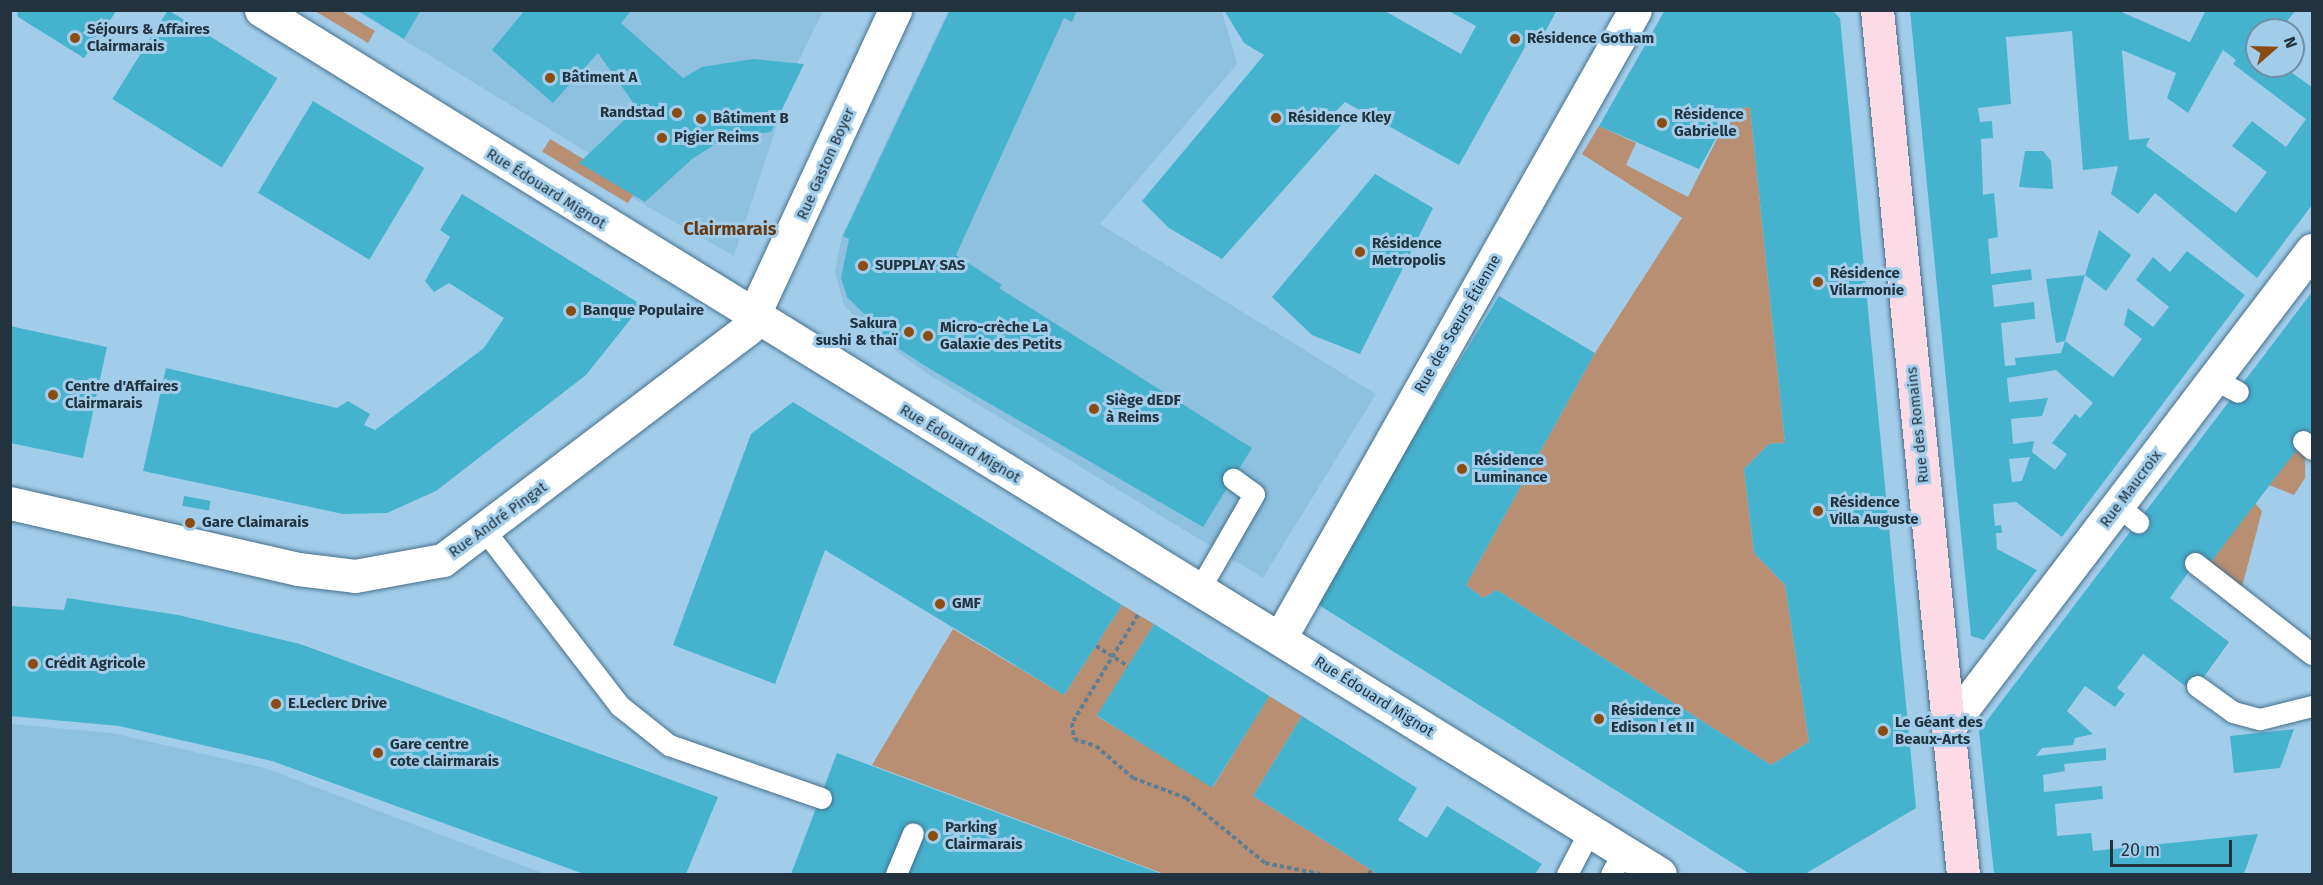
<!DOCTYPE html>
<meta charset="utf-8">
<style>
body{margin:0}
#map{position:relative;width:2323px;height:885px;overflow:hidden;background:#a2cdea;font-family:"Fira Sans",sans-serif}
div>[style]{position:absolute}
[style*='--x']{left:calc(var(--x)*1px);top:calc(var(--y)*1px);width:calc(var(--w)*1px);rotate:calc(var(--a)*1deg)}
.built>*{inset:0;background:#8ec0e0}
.green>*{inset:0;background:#b88f72;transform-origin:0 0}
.building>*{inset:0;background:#45b3ce;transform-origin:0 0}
.path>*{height:4px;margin-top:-2px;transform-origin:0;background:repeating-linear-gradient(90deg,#617f93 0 4.5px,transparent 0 7.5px)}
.roads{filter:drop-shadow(0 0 2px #466f89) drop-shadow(0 0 2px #466f89)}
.lane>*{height:21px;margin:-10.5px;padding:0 10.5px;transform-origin:10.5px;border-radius:10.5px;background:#fff}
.street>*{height:33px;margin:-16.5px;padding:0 16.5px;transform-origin:16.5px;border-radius:16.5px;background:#fff}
.secondary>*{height:33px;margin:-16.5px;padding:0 16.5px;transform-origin:16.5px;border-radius:16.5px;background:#fcdbe7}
.dots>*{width:16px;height:16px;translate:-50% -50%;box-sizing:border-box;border:3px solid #a2cdea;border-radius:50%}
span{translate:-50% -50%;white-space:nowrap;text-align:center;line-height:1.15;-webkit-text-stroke:6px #a2cdea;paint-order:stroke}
.poi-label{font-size:15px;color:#22333f;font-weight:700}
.left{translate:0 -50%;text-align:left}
.right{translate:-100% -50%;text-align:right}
.street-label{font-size:15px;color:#22333f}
.quarter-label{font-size:18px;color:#663a14;font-weight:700}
.frame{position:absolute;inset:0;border:12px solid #22333f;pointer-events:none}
.north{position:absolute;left:2245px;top:18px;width:60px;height:60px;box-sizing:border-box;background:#a2cdea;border:2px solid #6f8fa6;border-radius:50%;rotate:70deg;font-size:16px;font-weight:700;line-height:24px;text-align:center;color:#22333f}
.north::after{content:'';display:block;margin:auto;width:21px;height:27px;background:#8b4c11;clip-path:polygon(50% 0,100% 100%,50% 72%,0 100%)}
.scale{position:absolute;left:2110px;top:840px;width:122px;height:27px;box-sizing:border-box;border:3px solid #22333f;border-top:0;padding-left:8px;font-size:18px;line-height:21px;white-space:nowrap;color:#22333f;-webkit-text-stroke:4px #a2cdea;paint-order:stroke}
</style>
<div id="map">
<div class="built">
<div style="clip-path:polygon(357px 11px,823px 11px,797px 64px,734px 256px,629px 196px,589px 153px)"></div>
<div style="clip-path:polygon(948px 11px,1222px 11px,1237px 64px,1100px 224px,1376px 394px,1263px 578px,928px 374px,869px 331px,844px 305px,835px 272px,842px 235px)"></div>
<div style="clip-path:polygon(11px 724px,112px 733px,265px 768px,545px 874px,11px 874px)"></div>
</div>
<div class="green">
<div style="clip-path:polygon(315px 11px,342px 11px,375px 31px,368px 43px)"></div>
<div style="clip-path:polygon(1750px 107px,1785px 443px,1769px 444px,1744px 469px,1754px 553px,1785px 585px,1809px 742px,1771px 765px,1497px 590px,1483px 598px,1466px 585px,1595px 353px,1682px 218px,1582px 154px,1599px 126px,1636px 143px,1626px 165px,1688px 197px,1732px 109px)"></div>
<div style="left:550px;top:139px;width:100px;height:15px;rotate:31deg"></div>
<div style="clip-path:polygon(2298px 446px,2305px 456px,2305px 478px,2294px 495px,2269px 485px)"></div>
<div style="clip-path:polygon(2255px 503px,2262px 511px,2242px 587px,2210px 563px)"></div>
<div style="clip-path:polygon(1122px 605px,1154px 624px,1097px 716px,1213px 787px,1269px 696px,1302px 716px,1253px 796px,1378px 874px,1164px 874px,872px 765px,953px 629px,1064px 695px)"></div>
</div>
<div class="building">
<div style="clip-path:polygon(17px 10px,117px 10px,84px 58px,18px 17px)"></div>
<div style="left:168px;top:10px;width:129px;height:105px;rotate:32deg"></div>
<div style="clip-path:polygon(357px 10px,421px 10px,404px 39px)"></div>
<div style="clip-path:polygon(525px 10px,632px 10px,621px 23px,683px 78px,702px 67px,753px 59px,804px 64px,771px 132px,727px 137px,692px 159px,645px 202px,579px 163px,637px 108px,598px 53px,553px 103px,492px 50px)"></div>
<div style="clip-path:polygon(950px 10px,1077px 10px,1072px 22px,1064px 18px,956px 255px,1002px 285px,999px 288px,1252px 448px,1203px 527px,930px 369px,870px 330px,873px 323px,847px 297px,841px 278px,849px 239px,843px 236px)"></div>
<div style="clip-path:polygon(1224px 10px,1383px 10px,1461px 54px,1476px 26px,1447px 10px,1557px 10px,1539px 43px,1530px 38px,1459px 165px,1345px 102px,1336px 111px,1342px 124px,1222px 259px,1169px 228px,1142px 201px,1264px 55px,1244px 43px)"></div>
<div style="clip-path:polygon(1665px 10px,1832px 10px,1840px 18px,1916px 808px,1805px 874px,1750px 874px,1314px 602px,1499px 296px,1595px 353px,1466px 585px,1483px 598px,1497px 590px,1771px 765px,1809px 742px,1785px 585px,1754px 553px,1744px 469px,1769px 444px,1785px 443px,1750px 107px,1732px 109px,1699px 169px,1599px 126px)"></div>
<div style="clip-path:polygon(evenodd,1910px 10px,2117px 10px,2190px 42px,2206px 10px,2296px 10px,2280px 30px,2257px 30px,2257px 66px,2282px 66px,2312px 87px,2312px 205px,2257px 278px,2155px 193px,2138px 214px,2111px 194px,2118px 166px,2083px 170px,2072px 31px,2006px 37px,2011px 104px,1978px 108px,1980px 122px,1992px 121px,1993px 138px,1981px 139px,1983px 195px,1994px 193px,1998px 237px,1988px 239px,1991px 274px,2031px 269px,2032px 280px,1992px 285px,1994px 307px,2034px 302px,2035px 319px,2001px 323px,2005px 366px,2016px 365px,2015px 358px,2061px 353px,2065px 341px,2056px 343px,2046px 279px,2085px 275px,2065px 341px,2113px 377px,2142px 339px,2124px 325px,2128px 308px,2153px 327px,2169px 307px,2136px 280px,2153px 257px,2170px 272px,2187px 251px,2245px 295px,2062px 537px,2016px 502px,1993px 504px,1995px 526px,2001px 525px,2002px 533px,1996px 533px,1997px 549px,2037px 570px,1984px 640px,1971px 636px,1910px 10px,2122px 50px,2176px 73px,2167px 98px,2188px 113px,2223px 50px,2236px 60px,2233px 64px,2306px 119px,2286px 147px,2252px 121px,2243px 132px,2232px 146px,2267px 172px,2236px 213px,2146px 146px,2150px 138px,2129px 140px,2122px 50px,1910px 10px,2056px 370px,2093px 403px,2080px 418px,2075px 414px,2052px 443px,2067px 454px,2055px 470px,2032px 452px,2034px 441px,2013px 444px,2011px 419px,2042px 416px,2048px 398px,2009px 402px,2007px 378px,2056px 370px,1910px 10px,2030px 457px,2022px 481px,2012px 482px,2009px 459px,2030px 457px)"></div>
<div style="left:313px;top:101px;width:130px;height:107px;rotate:31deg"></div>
<div style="clip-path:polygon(2025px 151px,2043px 151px,2051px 161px,2053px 189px,2019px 187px)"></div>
<div style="clip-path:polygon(1375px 174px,1433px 208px,1360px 354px,1312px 335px,1272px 297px)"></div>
<div style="clip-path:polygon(462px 194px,642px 305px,586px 375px,436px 491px,387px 513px,343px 514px,143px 471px,166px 368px,337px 408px,348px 401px,370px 414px,364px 425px,375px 430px,484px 348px,504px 318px,449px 283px,434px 292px,425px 281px,450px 237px,440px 230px)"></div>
<div style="clip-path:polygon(2099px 230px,2131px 255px,2106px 291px,2085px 275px)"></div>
<div style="clip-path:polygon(2312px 292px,2312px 430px,2210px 563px,2200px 556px,2170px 598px,2229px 642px,2193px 692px,2143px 654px,2117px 688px,2125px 694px,2115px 707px,2085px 686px,2067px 711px,2093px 734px,2075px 738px,2073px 745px,2042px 748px,2036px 756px,2106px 748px,2106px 760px,2064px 764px,2065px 771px,2043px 775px,2044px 792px,2102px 786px,2103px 799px,2055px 804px,2057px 836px,2091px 833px,2093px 851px,2258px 834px,2244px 874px,1994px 874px,1979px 731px)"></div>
<div style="clip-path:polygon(10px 326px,107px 347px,83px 458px,10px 443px)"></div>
<div style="clip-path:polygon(793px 402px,1122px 605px,1064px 695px,825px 550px,775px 684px,673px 645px,751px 434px)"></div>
<div style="left:184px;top:496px;width:27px;height:10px;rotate:10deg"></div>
<div style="clip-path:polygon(67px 598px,178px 615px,300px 644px,718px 797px,686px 874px,584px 874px,272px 761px,119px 726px,10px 716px,10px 606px,64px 610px)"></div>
<div style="left:1154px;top:624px;width:136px;height:108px;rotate:32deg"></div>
<div style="clip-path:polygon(1302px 716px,1417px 788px,1398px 820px,1427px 838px,1447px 806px,1542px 864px,1535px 874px,1378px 874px,1253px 796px)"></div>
<div style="clip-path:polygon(2294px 729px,2280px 768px,2234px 773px,2230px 736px)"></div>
<div style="clip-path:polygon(837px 753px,1162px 874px,791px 874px)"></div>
</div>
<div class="path">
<div style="--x:1138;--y:615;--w:127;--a:121.4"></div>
<div style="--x:1072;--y:723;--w:16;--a:83"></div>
<div style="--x:1074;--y:739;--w:23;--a:18"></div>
<div style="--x:1096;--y:746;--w:49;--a:40.9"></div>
<div style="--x:1133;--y:778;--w:57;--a:20.7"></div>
<div style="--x:1186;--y:798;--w:102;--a:39.4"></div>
<div style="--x:1265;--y:863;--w:56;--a:11.3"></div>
<div style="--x:1096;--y:646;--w:38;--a:32"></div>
<div style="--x:1369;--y:874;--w:4;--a:-56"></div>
</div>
<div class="roads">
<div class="lane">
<div style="--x:2214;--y:379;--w:27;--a:28"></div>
<div style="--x:2303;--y:441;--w:12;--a:42"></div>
<div style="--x:2118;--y:506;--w:26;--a:39"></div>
<div style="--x:485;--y:531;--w:221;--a:52.4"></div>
<div style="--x:620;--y:706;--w:63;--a:38.5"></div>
<div style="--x:669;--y:745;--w:161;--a:19.2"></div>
<div style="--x:2195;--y:563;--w:148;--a:37.9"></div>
<div style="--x:1200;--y:588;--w:108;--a:-60.1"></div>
<div style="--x:1254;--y:494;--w:26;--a:-144"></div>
<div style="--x:2197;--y:686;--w:44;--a:35.8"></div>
<div style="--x:2233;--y:712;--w:28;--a:15"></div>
<div style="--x:2260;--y:719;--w:54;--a:-14"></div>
<div style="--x:896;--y:874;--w:44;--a:-67.5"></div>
<div style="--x:1567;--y:874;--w:47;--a:-62.4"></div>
<div style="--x:1611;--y:874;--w:25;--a:-61"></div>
</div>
<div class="street">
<div style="--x:261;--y:10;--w:1644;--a:31.7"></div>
<div style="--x:10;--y:503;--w:295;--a:12.9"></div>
<div style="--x:298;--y:569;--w:57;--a:7"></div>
<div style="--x:355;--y:576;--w:89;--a:-10.3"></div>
<div style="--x:443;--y:560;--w:382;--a:-37.2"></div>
<div style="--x:747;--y:329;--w:352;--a:-65.1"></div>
<div style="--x:1280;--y:638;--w:721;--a:-60.52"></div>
<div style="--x:1948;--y:728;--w:601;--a:-52.71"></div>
</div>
<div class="secondary">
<div style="--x:1877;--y:10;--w:868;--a:84.32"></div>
</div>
</div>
<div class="dots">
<div style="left:75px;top:38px;background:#8b4c11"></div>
<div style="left:1515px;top:39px;background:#8b4c11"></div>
<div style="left:550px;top:78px;background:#8b4c11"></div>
<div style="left:677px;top:113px;background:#8b4c11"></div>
<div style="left:1276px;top:118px;background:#8b4c11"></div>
<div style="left:701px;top:119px;background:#8b4c11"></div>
<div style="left:1662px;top:123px;background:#8b4c11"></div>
<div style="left:662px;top:138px;background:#8b4c11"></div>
<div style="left:1360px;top:252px;background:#8b4c11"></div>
<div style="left:863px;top:266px;background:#8b4c11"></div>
<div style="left:1818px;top:282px;background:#8b4c11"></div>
<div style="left:571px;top:311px;background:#8b4c11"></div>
<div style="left:909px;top:332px;background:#8b4c11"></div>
<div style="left:928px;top:336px;background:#8b4c11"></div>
<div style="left:53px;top:395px;background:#8b4c11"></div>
<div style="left:1094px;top:409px;background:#8b4c11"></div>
<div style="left:1462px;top:469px;background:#8b4c11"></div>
<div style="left:1818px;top:511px;background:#8b4c11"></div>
<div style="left:190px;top:523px;background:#8b4c11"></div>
<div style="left:940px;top:604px;background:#8b4c11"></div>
<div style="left:33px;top:664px;background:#8b4c11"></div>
<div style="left:276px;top:704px;background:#8b4c11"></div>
<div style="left:1599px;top:719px;background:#8b4c11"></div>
<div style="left:1883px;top:731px;background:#8b4c11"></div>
<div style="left:378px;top:753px;background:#8b4c11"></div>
<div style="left:933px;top:836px;background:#8b4c11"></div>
</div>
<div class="poi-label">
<span class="left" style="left:87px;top:38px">Séjours &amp; Affaires<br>Clairmarais</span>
<span class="left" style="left:1527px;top:39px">Résidence Gotham</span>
<span class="left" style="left:562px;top:78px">Bâtiment A</span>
<span class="right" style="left:665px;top:113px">Randstad</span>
<span class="left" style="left:1674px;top:123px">Résidence<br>Gabrielle</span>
<span class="left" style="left:1288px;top:118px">Résidence Kley</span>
<span class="left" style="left:713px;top:119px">Bâtiment B</span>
<span class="left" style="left:674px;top:138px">Pigier Reims</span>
<span class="left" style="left:1372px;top:252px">Résidence<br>Metropolis</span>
<span class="left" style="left:875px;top:266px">SUPPLAY SAS</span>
<span class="left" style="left:1830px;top:282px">Résidence<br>Vilarmonie</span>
<span class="left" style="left:583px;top:311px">Banque Populaire</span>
<span class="right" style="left:897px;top:332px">Sakura<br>sushi &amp; thaï</span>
<span class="left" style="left:940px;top:336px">Micro-crèche La<br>Galaxie des Petits</span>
<span class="left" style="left:65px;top:395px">Centre d'Affaires<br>Clairmarais</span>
<span class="left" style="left:1106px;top:409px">Siège dEDF<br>à Reims</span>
<span class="left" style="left:1474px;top:469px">Résidence<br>Luminance</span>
<span class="left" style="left:1830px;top:511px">Résidence<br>Villa Auguste</span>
<span class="left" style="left:202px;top:523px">Gare Claimarais</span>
<span class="left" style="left:952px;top:604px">GMF</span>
<span class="left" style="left:45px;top:664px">Crédit Agricole</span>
<span class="left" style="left:288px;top:704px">E.Leclerc Drive</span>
<span class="left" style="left:1611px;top:719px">Résidence<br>Edison I et II</span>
<span class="left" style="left:1895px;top:731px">Le Géant des<br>Beaux-Arts</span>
<span class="left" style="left:390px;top:753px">Gare centre<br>cote clairmarais</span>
<span class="left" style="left:945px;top:836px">Parking<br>Clairmarais</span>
</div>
<div class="street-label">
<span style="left:826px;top:164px;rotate:-66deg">Rue Gaston Boyer</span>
<span style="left:546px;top:189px;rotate:32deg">Rue Édouard Mignot</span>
<span style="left:1458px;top:324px;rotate:-60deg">Rue des Sœurs Étienne</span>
<span style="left:1918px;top:425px;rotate:-96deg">Rue des Romains</span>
<span style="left:960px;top:444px;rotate:31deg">Rue Édouard Mignot</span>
<span style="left:2131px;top:489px;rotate:-53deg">Rue Maucroix</span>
<span style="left:498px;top:520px;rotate:-36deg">Rue André Pingat</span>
<span style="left:1374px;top:697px;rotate:32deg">Rue Édouard Mignot</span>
</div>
<div class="quarter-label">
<span style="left:730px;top:229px">Clairmarais</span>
</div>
<div class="frame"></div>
<div class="north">N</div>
<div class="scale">20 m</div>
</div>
